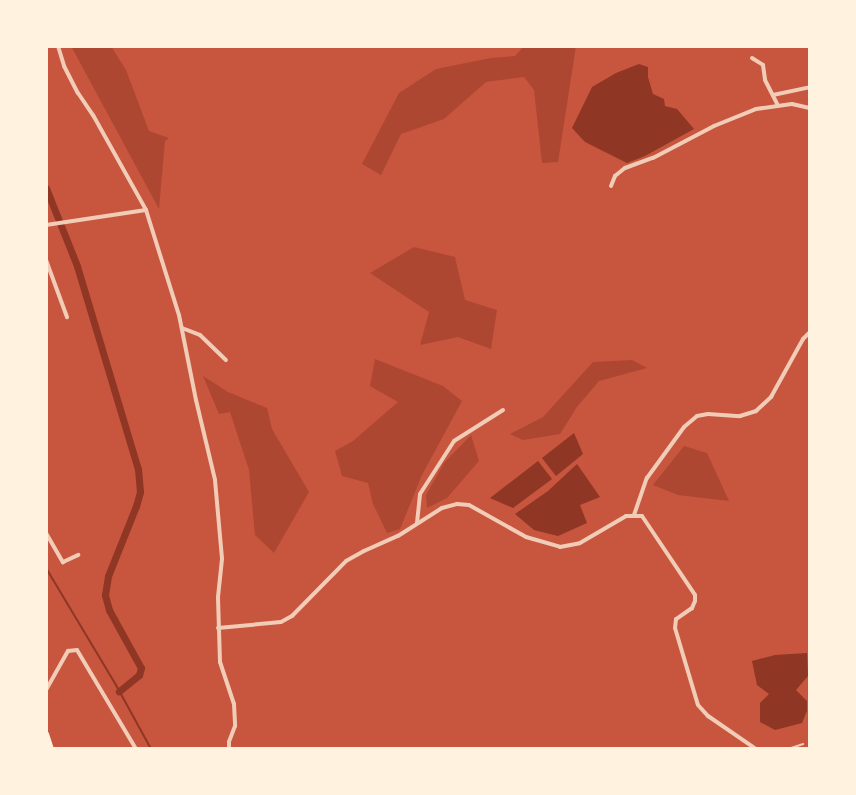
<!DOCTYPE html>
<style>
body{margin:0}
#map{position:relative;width:856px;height:795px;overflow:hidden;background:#c8553d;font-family:"Public Sans",sans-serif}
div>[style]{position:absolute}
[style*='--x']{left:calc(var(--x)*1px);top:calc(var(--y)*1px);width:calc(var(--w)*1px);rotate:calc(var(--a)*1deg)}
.green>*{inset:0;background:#ae4732}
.water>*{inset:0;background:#8f3625}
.stream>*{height:2px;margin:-1px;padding:0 1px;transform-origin:1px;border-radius:1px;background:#8f3625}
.canal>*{height:7px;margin:-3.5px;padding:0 3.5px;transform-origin:3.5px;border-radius:3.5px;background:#8f3625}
.service>*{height:2px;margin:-1px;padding:0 1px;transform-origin:1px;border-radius:1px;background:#f1ccb7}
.minor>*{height:4px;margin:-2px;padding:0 2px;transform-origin:2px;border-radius:2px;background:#f1ccb7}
.primary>*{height:6px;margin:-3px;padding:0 3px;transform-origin:3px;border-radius:3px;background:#fff3e0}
span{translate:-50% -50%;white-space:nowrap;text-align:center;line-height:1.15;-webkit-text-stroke:4px #fff3e0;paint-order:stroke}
.frame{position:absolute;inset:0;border:48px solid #fff3e0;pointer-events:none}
</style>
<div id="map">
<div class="green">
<div style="clip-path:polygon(71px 46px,111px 46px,126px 70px,149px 131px,169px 138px,165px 141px,159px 209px)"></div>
<div style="clip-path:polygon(524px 46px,576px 46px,558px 162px,542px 163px,534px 90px,524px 77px,486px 82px,444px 119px,401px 134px,381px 175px,362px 164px,399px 93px,436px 69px,491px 58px,515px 56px)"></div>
<div style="clip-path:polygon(414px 247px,455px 257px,465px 300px,497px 310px,491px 349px,458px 337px,420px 345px,429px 312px,370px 273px)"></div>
<div style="clip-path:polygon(375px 359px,443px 386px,462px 401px,422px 475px,400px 529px,387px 533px,373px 504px,368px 483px,342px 476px,335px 451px,353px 441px,398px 402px,370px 386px)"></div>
<div style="clip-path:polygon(632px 360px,647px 368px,599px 381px,577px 407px,560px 434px,523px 440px,510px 434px,543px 417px,593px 362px)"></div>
<div style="clip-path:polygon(203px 376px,228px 392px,267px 408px,272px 429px,309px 492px,274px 553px,255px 535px,249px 470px,230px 412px,219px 414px)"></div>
<div style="clip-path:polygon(471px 435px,479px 461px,447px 498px,427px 508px,426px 495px,444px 463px)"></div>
<div style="clip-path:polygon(684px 446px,707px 453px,729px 501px,678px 495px,653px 485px)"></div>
</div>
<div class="water">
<div style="clip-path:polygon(639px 64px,648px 67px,648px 77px,653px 94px,664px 99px,665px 106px,677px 109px,694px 129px,645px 156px,627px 163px,585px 142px,572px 128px,592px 87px,616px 73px)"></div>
<div style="clip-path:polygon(574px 433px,583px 454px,556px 476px,542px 458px)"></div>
<div style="clip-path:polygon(538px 461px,552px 479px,513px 508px,490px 498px)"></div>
<div style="clip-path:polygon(577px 464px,600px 497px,580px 505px,587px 523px,558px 536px,534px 530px,515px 514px,548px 491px)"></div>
<div style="clip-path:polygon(807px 653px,808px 676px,796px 690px,807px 701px,807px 711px,802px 723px,775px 730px,760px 722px,760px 703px,769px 694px,757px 685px,752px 661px,775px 655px)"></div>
</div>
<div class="stream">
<div style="--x:46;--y:568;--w:136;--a:59.1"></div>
<div style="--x:116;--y:685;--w:73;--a:61.3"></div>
</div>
<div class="canal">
<div style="--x:46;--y:188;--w:84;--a:68.3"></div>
<div style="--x:77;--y:266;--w:212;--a:73.3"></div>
<div style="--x:138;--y:469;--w:23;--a:85"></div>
<div style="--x:140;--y:492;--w:15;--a:106"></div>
<div style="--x:136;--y:506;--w:75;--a:111.8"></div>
<div style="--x:108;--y:576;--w:19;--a:99"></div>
<div style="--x:105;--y:595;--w:16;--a:75"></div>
<div style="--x:109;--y:610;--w:66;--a:61.1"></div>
<div style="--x:141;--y:668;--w:7;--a:106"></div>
<div style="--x:139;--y:675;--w:26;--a:141"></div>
</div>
<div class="service">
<div style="--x:788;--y:749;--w:16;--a:-18"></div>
</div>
<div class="minor">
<div style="--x:58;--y:46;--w:21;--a:73"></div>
<div style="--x:64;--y:66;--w:30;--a:63"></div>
<div style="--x:78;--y:93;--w:27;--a:56"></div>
<div style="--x:93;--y:115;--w:109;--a:60.8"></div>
<div style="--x:146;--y:210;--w:110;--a:72.6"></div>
<div style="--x:179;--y:315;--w:87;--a:78.7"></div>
<div style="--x:196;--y:400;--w:82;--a:76.6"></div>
<div style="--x:215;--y:480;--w:79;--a:84.9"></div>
<div style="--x:222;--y:559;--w:39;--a:96"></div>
<div style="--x:218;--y:598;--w:64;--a:88.2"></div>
<div style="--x:220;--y:662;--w:44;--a:71.6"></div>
<div style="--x:234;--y:704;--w:22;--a:87"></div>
<div style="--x:235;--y:726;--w:17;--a:111"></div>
<div style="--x:229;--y:742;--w:7;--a:90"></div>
<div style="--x:752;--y:58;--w:13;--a:32"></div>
<div style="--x:763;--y:65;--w:15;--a:82"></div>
<div style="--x:765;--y:80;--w:29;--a:63"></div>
<div style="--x:773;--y:95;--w:38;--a:-12"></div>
<div style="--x:611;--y:186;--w:11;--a:-68"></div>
<div style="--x:615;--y:176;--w:13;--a:-39"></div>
<div style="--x:625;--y:168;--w:30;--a:-20"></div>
<div style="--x:653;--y:158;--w:69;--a:-27.7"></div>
<div style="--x:714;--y:126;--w:45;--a:-22"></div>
<div style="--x:756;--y:109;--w:36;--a:-8"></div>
<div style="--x:792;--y:104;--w:18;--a:13"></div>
<div style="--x:46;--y:225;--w:101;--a:-8.5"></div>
<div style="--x:46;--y:260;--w:61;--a:69.8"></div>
<div style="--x:182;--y:328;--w:19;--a:21"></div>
<div style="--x:200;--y:335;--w:36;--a:44"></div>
<div style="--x:634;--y:515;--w:39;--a:-71"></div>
<div style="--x:647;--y:478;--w:63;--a:-54"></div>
<div style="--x:684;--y:427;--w:17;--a:-40"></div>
<div style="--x:697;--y:416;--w:11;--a:-10"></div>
<div style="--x:708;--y:414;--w:32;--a:4"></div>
<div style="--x:740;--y:416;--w:17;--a:-17"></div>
<div style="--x:756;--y:411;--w:21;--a:-43"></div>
<div style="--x:771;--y:397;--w:66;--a:-61.1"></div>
<div style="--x:803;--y:339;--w:10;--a:-45"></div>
<div style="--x:417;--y:523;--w:29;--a:-84"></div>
<div style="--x:420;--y:494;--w:63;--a:-57.3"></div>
<div style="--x:454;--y:441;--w:58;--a:-32.3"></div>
<div style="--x:46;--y:533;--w:34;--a:60"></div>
<div style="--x:63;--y:562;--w:17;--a:-25"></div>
<div style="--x:218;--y:628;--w:63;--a:-5.4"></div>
<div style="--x:281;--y:622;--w:13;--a:-29"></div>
<div style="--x:292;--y:616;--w:77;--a:-45.5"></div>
<div style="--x:346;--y:561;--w:21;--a:-29"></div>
<div style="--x:364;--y:551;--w:37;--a:-24"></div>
<div style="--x:398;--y:536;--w:52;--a:-32.5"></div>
<div style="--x:442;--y:508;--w:16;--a:-15"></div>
<div style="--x:457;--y:504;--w:12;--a:5"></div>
<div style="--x:469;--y:505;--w:65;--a:29.3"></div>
<div style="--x:526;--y:537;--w:35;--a:16"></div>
<div style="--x:560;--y:547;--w:20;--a:-11"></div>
<div style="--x:580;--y:543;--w:53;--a:-30.4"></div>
<div style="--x:626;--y:516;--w:16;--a:0"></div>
<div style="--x:642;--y:516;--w:95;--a:56.1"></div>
<div style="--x:695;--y:595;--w:6;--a:90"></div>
<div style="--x:695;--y:601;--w:8;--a:113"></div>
<div style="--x:692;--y:608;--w:19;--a:145"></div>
<div style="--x:676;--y:619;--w:9;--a:96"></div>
<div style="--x:675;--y:628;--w:80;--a:73.4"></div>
<div style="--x:698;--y:705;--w:15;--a:48"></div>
<div style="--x:708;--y:716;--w:58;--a:34.5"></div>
<div style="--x:46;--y:690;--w:45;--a:-60.6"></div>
<div style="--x:68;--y:651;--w:9;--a:-6"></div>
<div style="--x:77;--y:650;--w:115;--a:59.2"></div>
</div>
<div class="primary">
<div style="--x:46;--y:734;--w:16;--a:72"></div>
</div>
<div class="frame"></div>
</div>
